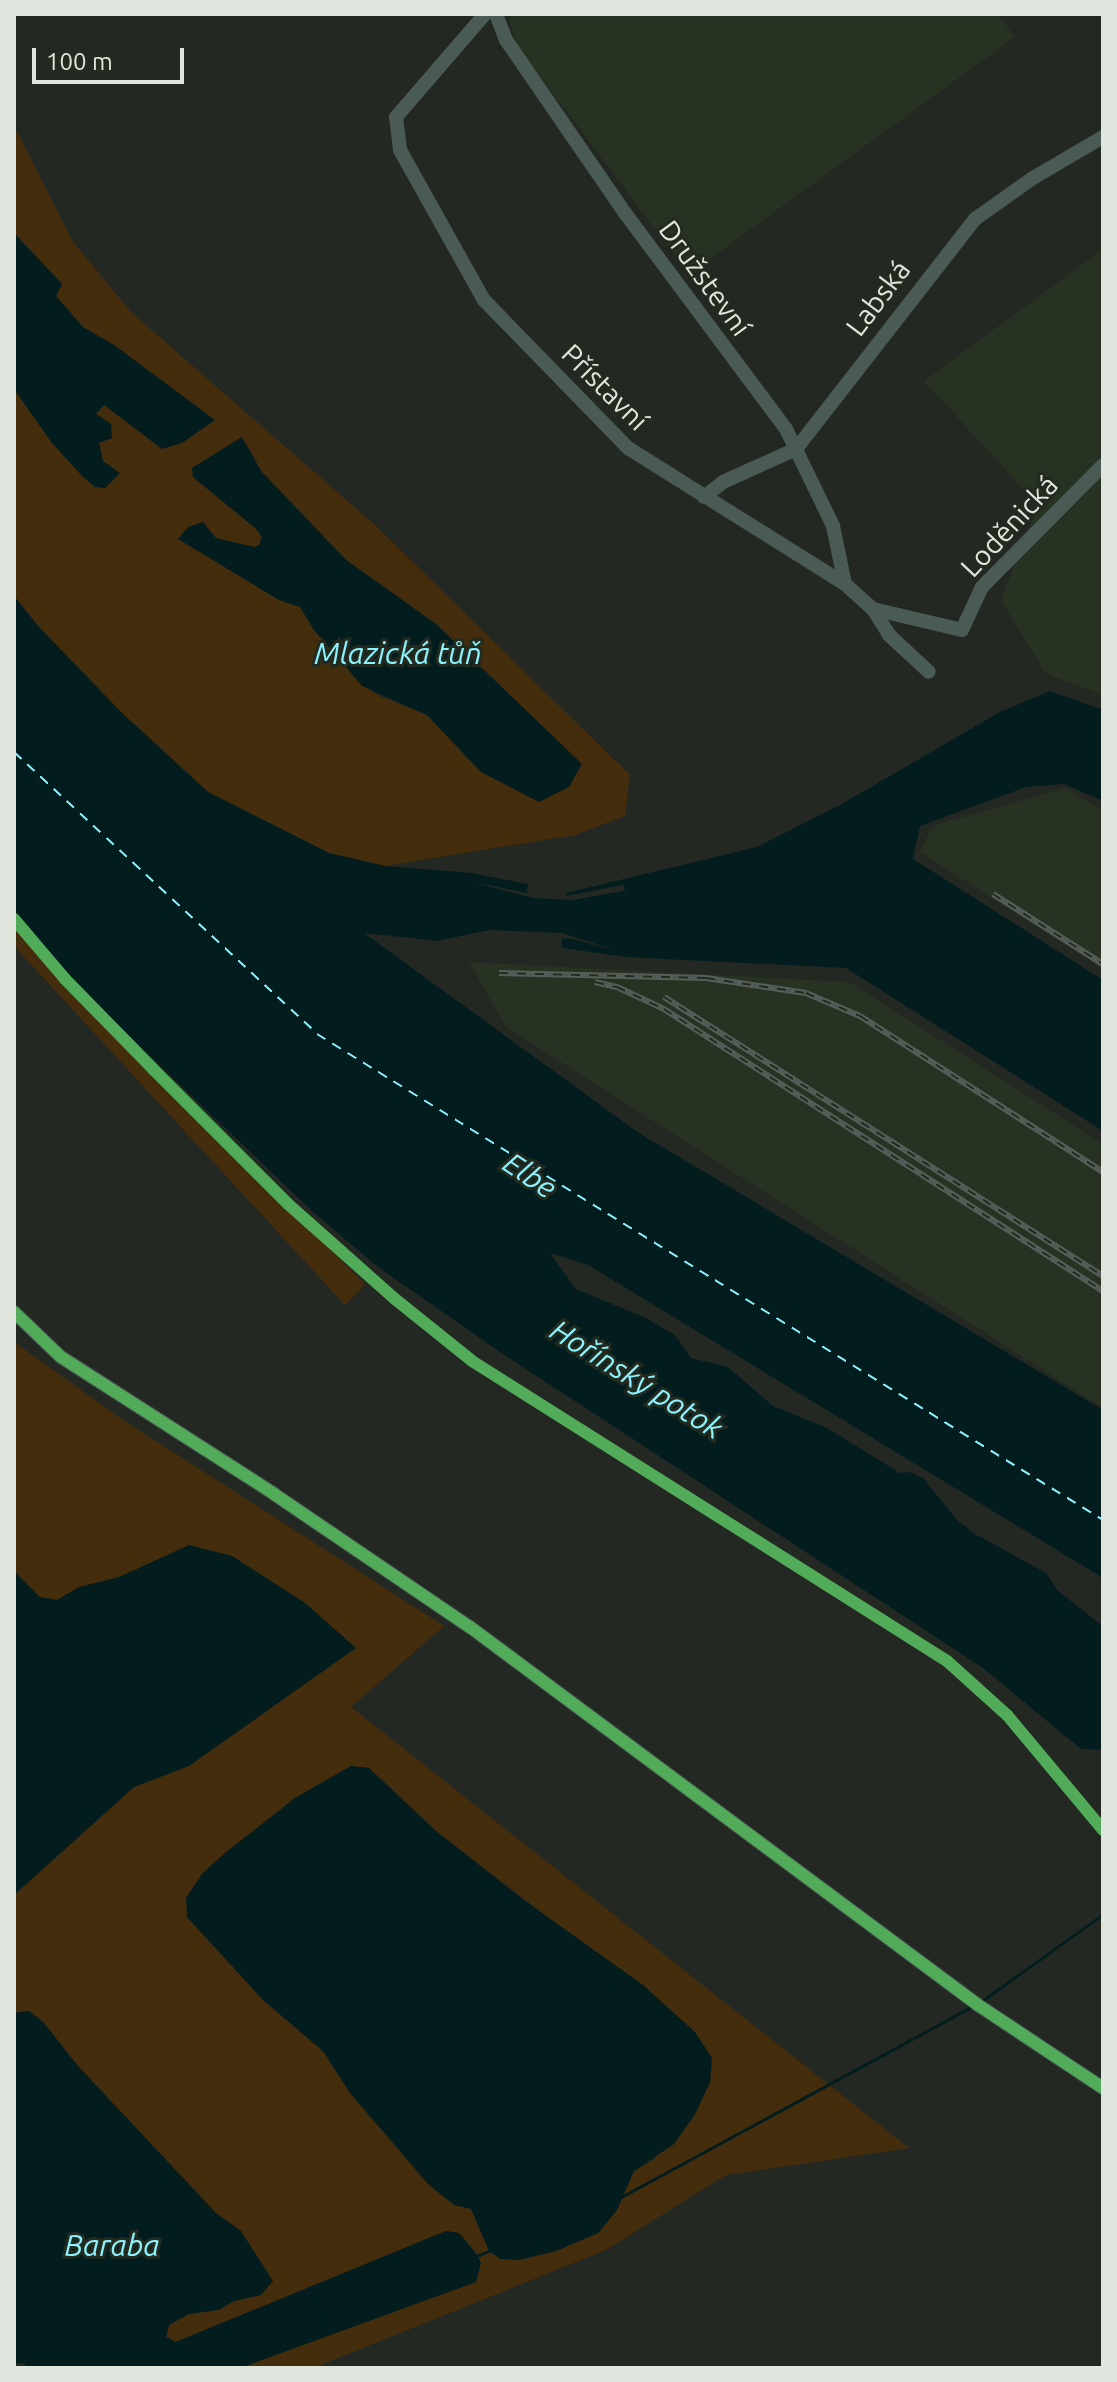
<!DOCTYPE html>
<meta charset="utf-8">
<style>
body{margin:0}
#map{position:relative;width:1117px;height:2382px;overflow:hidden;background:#242823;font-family:Ubuntu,sans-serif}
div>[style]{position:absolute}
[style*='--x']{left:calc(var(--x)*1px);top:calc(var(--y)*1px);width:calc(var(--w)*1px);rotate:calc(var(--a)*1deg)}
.built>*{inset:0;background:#273222}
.green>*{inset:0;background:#442d0d}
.water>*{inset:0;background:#031d1f}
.stream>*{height:3px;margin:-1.5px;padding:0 1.5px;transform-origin:1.5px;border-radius:1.5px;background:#031d1f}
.ferry>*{height:2px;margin-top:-1px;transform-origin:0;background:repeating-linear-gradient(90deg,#8cf2fd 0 10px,transparent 0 18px)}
.minor>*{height:14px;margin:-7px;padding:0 7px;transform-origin:7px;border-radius:7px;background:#4a5b55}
.rail>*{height:6px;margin-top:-3px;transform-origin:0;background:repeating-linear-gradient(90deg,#232b20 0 9px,#565f5a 0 18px);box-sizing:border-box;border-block:2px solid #565f5a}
.cycleway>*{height:12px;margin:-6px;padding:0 6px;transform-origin:6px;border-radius:6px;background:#51ab58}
span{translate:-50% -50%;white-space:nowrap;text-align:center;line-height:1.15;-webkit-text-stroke:6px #232b20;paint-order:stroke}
.street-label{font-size:28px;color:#e0e6de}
.water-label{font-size:30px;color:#8cf2fd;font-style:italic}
.frame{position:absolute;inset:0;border:16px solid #e0e6de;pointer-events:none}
.scale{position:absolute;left:32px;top:48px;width:152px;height:36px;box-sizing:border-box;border:4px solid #e0e6de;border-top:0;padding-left:10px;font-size:24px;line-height:28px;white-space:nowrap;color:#e0e6de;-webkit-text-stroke:6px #232b20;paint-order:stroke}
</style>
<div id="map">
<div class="built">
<div style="clip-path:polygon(508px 14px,998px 14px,1015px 37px,689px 274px,517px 46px)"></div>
<div style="clip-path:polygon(1103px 249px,1103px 695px,1046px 674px,1001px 600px,1038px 505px,924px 381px)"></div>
<div style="clip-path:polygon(1065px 788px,1103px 811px,1103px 969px,920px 852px,932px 826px)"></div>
<div style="clip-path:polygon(469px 962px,849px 982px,1103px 1144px,1103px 1408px,506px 1027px)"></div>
</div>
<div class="green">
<div style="clip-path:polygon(evenodd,14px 126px,73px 242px,132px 313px,375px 525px,630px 775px,625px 816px,575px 835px,385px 866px,329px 853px,208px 792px,122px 713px,39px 627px,14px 596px,14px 389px,52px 443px,95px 487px,103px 461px,99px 442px,112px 437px,95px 414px,104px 404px,162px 449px,214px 420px,114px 345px,83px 327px,56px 296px,62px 284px,14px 233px,14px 126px,249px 448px,261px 471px,346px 560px,436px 624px,581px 764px,569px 787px,481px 772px,427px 715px,379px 696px,364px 685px,314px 630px,300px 607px,279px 600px,179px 539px,188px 527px,216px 538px,254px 547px,259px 545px,262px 536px,255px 528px,193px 477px,249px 448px)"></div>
<div style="clip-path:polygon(14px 922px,97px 1017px,365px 1284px,345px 1305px,14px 946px)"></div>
<div style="clip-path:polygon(evenodd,14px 1342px,120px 1418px,444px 1626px,351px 1707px,909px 2148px,726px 2175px,606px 2250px,313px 2368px,240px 2368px,279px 2353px,477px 2255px,472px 2247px,459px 2233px,446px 2231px,175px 2342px,166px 2336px,169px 2325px,189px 2314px,219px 2309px,234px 2301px,261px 2295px,241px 2231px,216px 2214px,78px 2066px,43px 2022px,29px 2011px,14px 2013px,14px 1895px,134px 1787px,189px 1766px,305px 1603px,232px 1556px,190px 1546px,119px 1577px,79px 1587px,57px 1600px,40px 1597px,14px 1571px,14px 1342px,351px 1766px,369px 1768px,436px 1831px,594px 1953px,643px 1985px,667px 2009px,655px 2159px,634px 2171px,617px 2210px,598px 2233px,556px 2251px,519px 2260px,480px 2228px,471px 2209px,429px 2185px,350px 2093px,323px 2051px,263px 2000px,187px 1917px,202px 1874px,225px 1853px,295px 1798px,351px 1766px)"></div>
</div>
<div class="water">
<div style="clip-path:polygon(14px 233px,62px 284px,56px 296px,83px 327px,114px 345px,215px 420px,182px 443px,162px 449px,104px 405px,96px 414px,111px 424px,112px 438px,99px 443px,103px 461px,120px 473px,105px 488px,95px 487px,83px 477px,52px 443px,14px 389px)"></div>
<div style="clip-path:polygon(242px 437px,261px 471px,346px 560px,436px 624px,582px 764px,569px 787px,539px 802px,481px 772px,427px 715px,362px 686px,314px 630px,300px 607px,279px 600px,178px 539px,188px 527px,203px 522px,216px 538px,254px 547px,259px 545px,262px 537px,255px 528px,193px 477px,192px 468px)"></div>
<div style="clip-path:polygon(14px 596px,39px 627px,122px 713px,208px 792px,329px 853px,385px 866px,471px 873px,528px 884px,527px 893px,468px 881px,533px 898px,573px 900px,623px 891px,626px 888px,622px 885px,566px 896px,566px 893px,757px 847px,840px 805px,1000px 712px,1050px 691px,1103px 710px,1103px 801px,1064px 784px,1026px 787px,920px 826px,913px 859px,1103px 980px,1103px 1131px,846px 968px,626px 957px,562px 948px,562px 938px,572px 939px,621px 952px,562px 933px,490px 930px,437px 941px,364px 933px,639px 1133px,1103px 1410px,1103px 1578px,588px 1265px,550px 1253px,576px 1289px,646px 1318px,676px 1336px,691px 1358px,728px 1367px,773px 1406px,827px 1428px,900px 1473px,910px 1472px,923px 1478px,957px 1520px,975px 1534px,1046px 1573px,1058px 1591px,1103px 1626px,1103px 1750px,1081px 1749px,983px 1668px,503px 1354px,378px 1267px,313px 1212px,80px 989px,14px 911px)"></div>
<div style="clip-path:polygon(189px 1545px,232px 1556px,305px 1603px,356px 1648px,189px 1766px,134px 1787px,14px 1895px,14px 1571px,40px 1597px,57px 1600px,79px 1587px,119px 1577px)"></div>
<div style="clip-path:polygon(351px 1766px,369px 1768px,436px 1831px,521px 1898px,643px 1985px,695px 2032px,712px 2058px,710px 2083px,694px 2116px,674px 2144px,634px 2171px,617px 2210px,598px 2233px,556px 2251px,519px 2260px,500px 2259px,489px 2251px,471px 2209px,454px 2205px,429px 2185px,350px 2093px,323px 2051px,263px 2000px,187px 1917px,186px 1898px,202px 1874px,225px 1853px,295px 1798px)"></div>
<div style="clip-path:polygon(29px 2011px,43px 2022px,78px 2066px,216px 2213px,241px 2231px,273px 2281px,261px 2295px,234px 2301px,219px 2310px,189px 2314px,169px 2325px,166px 2337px,176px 2342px,446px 2231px,459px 2233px,477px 2255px,481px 2263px,476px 2282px,240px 2368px,27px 2368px,24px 2363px,14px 2364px,14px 2013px)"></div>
</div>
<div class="stream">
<div style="--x:983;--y:2000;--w:148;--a:-35.6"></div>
<div style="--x:621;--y:2197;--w:400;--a:-28.5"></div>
<div style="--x:476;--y:2256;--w:17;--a:-21"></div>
</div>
<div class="ferry">
<div style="--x:14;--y:752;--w:414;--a:42.9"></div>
<div style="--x:317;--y:1034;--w:924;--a:31.73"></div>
</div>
<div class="minor">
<div style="--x:485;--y:14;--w:136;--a:130.8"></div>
<div style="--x:396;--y:117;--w:33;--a:83"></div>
<div style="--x:400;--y:150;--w:172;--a:60.8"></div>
<div style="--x:484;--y:300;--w:206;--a:45.8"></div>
<div style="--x:628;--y:448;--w:256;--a:32.1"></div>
<div style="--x:845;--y:584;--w:38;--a:42"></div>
<div style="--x:873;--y:609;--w:91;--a:13.3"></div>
<div style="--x:962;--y:630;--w:47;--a:-65.1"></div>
<div style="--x:982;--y:587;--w:172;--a:-45.2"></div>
<div style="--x:496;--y:14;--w:28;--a:69"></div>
<div style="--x:506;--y:40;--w:210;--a:55.5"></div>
<div style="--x:625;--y:213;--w:269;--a:53.3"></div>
<div style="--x:786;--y:429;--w:108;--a:64.1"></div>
<div style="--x:833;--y:526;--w:59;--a:78.3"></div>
<div style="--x:704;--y:497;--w:24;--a:-38"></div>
<div style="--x:723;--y:482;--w:80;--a:-24.3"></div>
<div style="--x:796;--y:449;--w:291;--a:-52.1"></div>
<div style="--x:975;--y:219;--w:71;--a:-35.3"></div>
<div style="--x:1033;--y:178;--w:81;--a:-30.4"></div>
<div style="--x:873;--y:609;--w:31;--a:58"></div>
<div style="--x:889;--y:635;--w:54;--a:42.8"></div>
<div style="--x:14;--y:1312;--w:65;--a:43.8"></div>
<div style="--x:61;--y:1357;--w:253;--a:32.7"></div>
<div style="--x:274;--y:1494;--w:237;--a:34.2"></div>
<div style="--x:470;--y:1627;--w:633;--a:36.65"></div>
<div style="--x:978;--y:2005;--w:150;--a:33.6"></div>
</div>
<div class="rail">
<div style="--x:993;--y:894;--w:130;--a:32.5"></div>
<div style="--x:499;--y:973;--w:207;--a:1.4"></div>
<div style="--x:706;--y:978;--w:101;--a:8.5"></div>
<div style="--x:806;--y:993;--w:59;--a:23.1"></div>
<div style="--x:860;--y:1016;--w:289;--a:32.7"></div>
<div style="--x:595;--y:982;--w:23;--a:13"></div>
<div style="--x:617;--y:987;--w:52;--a:25.1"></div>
<div style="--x:664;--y:1009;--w:522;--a:32.72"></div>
<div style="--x:664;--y:997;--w:520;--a:32.44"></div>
</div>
<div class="cycleway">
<div style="--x:14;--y:919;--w:79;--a:49.6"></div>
<div style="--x:65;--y:979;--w:126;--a:45.6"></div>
<div style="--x:153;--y:1069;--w:191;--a:45"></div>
<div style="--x:288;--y:1204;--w:143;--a:41.6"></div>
<div style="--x:395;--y:1299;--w:99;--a:38.8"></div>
<div style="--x:472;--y:1361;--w:562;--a:32.28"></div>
<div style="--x:947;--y:1661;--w:81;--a:42"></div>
<div style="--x:1007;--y:1715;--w:150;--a:50.1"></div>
<div style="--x:14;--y:1312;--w:65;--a:43.8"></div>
<div style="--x:61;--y:1357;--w:253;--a:32.7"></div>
<div style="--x:274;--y:1494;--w:237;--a:34.2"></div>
<div style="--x:470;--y:1627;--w:633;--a:36.65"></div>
<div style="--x:978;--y:2005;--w:150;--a:33.6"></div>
</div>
<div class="street-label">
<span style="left:705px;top:278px;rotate:54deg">Družstevní</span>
<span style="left:878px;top:298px;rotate:-53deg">Labská</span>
<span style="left:605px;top:387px;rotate:45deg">Přístavní</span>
<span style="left:1009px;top:526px;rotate:-47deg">Loděnická</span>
</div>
<div class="water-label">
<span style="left:398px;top:653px">Mlazická tůň</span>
<span style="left:530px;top:1175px;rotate:34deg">Elbe</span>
<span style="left:637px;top:1379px;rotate:32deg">Hořínský potok</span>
<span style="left:112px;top:2245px">Baraba</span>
</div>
<div class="frame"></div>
<div class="scale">100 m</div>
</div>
